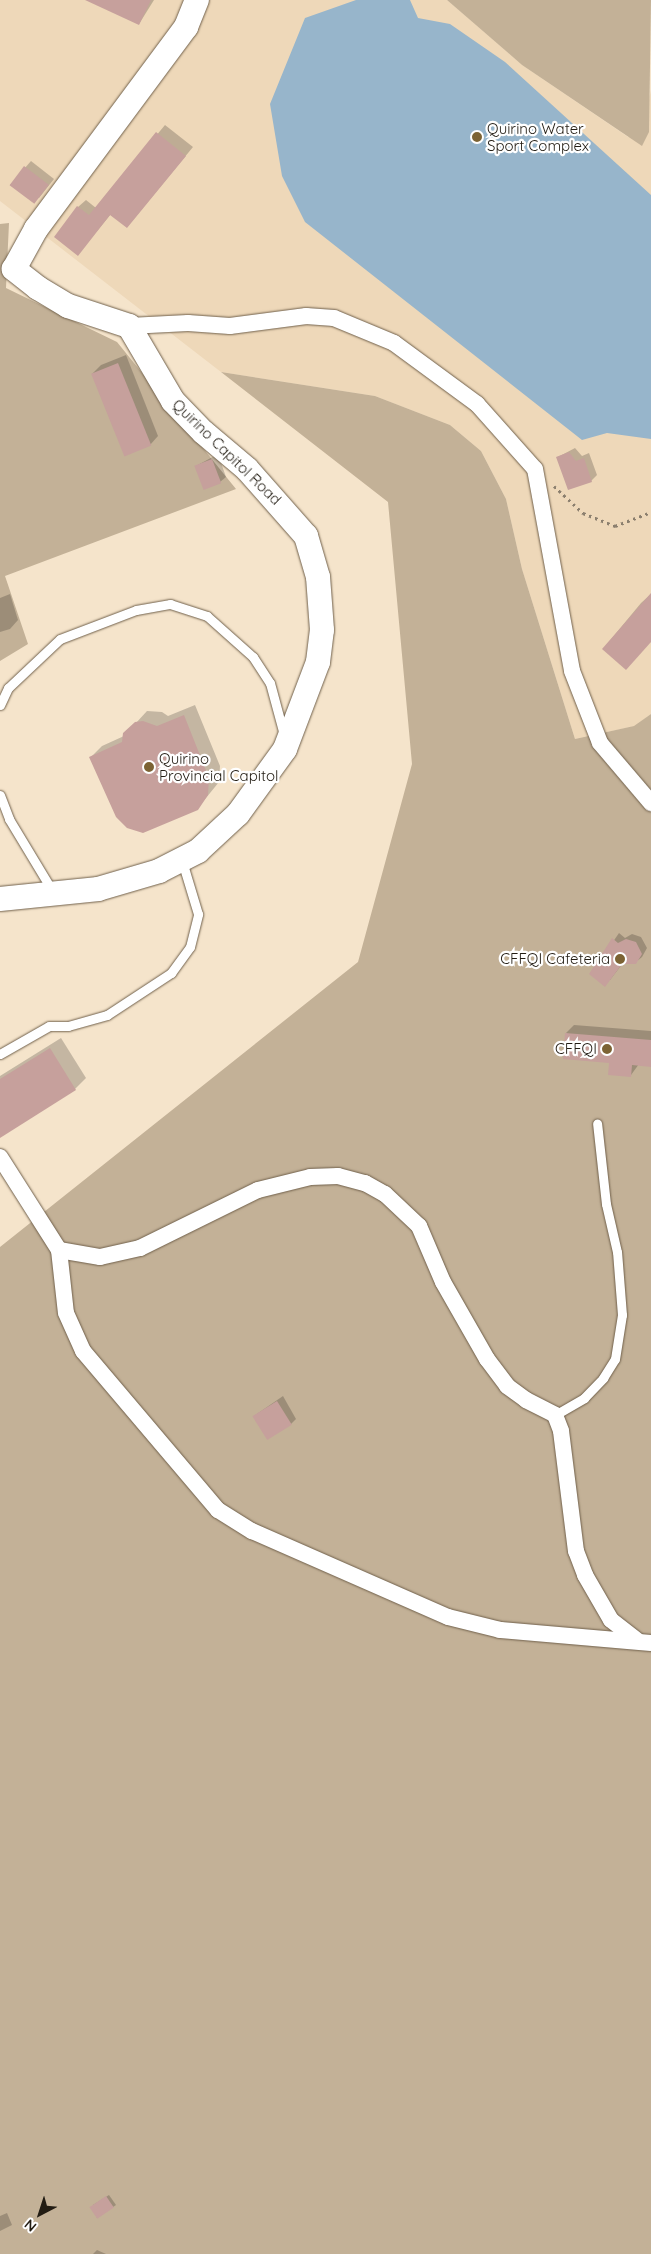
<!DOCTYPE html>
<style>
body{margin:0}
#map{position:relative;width:651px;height:2254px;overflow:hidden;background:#f5e4cb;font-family:Quicksand,sans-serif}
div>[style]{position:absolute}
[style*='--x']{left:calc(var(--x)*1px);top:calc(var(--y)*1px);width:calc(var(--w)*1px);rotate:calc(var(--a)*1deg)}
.built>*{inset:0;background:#eed8b9}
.green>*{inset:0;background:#c3b197}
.water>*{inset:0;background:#97b5cb}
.shadow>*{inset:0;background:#0003}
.building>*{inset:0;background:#c6a09c;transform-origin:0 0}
.path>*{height:3px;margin-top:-1.5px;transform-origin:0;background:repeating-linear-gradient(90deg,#8b7f6e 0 2.5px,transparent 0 6.5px)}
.roads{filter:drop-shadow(0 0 1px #70604b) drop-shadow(0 0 1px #70604b)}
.lane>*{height:9px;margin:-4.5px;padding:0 4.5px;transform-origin:4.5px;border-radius:4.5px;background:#fff}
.street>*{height:16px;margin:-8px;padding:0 8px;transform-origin:8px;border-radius:8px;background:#fff}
.secondary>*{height:24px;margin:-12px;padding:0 12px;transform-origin:12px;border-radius:12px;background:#fff}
.dots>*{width:14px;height:14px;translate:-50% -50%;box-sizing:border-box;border:2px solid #fff;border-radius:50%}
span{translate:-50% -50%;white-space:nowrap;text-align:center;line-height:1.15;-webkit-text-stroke:4.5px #fff;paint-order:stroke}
.poi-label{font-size:15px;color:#221c13}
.left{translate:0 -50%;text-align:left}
.right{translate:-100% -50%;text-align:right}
.street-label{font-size:15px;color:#221c13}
.north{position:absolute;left:15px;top:2189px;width:50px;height:50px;-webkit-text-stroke:4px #fff;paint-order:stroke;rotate:220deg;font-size:14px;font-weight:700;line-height:20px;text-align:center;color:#221c13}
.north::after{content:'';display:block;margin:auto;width:18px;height:22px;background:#221c13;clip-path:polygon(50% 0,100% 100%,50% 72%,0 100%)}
</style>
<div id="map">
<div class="built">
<div style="clip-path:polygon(0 0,447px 0,522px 65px,628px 137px,649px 132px,647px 109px,651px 90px,651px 714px,635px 726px,575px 739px,522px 569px,506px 499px,481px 451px,450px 425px,375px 396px,221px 372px,0 201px)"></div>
</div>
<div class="green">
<div style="clip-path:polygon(447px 0,651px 0,649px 132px,642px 146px,522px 65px)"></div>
<div style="clip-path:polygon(9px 223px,6px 288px,117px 342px,236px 489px,5px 576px,28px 644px,0 661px,0 224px)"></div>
<div style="clip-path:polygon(221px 372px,375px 396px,450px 425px,481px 451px,506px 499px,522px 569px,575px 739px,634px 726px,651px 714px,651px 2254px,0 2254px,0 1247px,358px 962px,412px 764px,388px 502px)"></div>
</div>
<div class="water">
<div style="clip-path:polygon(356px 0,410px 0,418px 18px,450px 24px,505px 62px,651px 195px,651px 439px,607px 433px,582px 440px,305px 222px,282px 176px,270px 104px,305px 18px)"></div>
</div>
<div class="shadow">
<div style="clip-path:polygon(88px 0,154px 0,139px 24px)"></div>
<div style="clip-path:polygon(165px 125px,193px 147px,127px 227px,111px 214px,78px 254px,78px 207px,86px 200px,96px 208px)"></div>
<div style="clip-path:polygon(31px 161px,54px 179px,39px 198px,10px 185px)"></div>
<div style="clip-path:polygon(126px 355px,158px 436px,150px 445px,92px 374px,101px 365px)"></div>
<div style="clip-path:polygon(575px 448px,582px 456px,589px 453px,597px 475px,591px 481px,558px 457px)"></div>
<div style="clip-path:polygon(218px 454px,226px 477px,220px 482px,196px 466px)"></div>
<div style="clip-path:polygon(10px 594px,18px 620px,10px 629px,0 632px,0 598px)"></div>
<div style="clip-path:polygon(651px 594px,651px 642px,603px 649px,641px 603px)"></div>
<div style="clip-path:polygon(195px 705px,220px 766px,219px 782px,197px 809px,91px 757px,102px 746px,124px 736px,147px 711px,162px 712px,168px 716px)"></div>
<div style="clip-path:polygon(619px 933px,625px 938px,632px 934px,641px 937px,647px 948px,642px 957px,636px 962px,623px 963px,610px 980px,591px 974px)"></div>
<div style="clip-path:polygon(574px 1025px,651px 1031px,651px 1065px,639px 1064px,631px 1075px,566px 1033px)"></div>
<div style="clip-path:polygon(61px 1038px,86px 1078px,75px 1089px,3px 1134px,0 1129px,0 1076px)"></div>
<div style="clip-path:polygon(283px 1396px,296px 1419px,291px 1424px,254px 1416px)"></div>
<div style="clip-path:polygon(109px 2195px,116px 2205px,97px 2218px,93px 2205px)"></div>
<div style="clip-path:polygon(7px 2213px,12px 2225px,0 2231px,0 2216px)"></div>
<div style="clip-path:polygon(97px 2250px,106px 2254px,93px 2254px)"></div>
</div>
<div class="building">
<div style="clip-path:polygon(85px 0,151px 0,139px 25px)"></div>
<div style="clip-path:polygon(156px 132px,186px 156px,127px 228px,110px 215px,78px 256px,54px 237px,77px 206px,89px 215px)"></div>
<div style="left:24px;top:166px;width:31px;height:24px;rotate:37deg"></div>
<div style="left:118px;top:363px;width:89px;height:29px;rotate:68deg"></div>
<div style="clip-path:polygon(569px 452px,576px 461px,584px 458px,592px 482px,568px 490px,556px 457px)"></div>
<div style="left:212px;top:459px;width:26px;height:19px;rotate:69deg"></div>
<div style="clip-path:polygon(651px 593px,651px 642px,626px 670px,602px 649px)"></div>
<div style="clip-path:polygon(184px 715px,209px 778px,208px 795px,198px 810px,143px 833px,127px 828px,116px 817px,89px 757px,122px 742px,123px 733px,135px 722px,143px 721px,157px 726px)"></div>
<div style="clip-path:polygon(612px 938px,618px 943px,626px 939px,636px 942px,642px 954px,636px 964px,622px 964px,605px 987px,589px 974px)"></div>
<div style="clip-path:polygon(565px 1033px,651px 1040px,651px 1067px,632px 1065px,631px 1077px,608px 1075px,609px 1063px,563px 1059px)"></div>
<div style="clip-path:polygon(50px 1048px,76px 1090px,0 1138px,0 1079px)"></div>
<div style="left:277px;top:1401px;width:28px;height:29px;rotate:58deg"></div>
<div style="left:106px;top:2196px;width:14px;height:20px;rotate:56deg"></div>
</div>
<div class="path">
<div style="--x:554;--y:486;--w:40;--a:43"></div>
<div style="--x:583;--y:513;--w:35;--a:22"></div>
<div style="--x:615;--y:526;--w:39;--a:-21"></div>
</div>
<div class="roads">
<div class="lane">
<div style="--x:0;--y:705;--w:19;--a:-65"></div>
<div style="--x:8;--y:688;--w:71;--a:-43.3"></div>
<div style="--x:60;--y:639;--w:81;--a:-20.9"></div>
<div style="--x:136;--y:610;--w:35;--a:-10"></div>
<div style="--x:170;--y:604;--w:39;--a:18"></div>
<div style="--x:207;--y:616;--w:62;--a:41.7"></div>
<div style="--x:253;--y:657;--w:31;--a:57"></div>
<div style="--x:270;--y:683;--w:54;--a:74.9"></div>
<div style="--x:0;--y:795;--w:26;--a:69"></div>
<div style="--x:9;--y:819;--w:85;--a:58.9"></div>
<div style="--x:0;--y:1054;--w:56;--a:-29.7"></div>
<div style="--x:49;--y:1026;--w:19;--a:0"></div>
<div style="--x:68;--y:1026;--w:41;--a:-15.8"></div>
<div style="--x:107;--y:1015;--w:77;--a:-33.3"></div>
<div style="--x:171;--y:973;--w:32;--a:-54"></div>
<div style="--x:190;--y:947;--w:34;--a:-76"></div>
<div style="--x:198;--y:914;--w:55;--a:-106.8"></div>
<div style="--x:555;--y:1415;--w:34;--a:-30"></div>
<div style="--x:584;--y:1398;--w:28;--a:-46"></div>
<div style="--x:603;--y:1378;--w:22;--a:-58"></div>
<div style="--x:615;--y:1359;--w:45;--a:-81"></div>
<div style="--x:622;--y:1315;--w:63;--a:-94.5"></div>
<div style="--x:617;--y:1252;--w:49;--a:-102.9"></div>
<div style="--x:606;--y:1204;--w:81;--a:-96.3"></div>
</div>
<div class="street">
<div style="--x:129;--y:326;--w:59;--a:-2.9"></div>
<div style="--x:188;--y:323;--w:42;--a:4.1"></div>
<div style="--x:230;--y:326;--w:77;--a:-7.5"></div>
<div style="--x:306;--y:316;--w:28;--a:4"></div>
<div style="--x:334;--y:318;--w:65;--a:22.6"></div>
<div style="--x:394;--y:343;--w:103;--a:36.3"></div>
<div style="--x:477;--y:404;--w:87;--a:48.3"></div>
<div style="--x:535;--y:469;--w:205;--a:79.6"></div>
<div style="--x:572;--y:671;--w:77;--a:68.7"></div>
<div style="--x:600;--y:743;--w:79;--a:49.6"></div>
<div style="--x:0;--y:1157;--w:110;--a:57.6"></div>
<div style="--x:59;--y:1250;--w:63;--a:83.7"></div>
<div style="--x:66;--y:1313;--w:42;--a:65.9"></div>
<div style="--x:83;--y:1351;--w:209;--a:49.7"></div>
<div style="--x:218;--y:1510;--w:40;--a:32"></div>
<div style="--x:252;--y:1531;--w:214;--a:23.7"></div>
<div style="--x:448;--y:1617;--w:54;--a:14"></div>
<div style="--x:500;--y:1630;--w:152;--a:4.9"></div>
<div style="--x:59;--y:1250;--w:42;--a:9.7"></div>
<div style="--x:100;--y:1257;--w:41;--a:-12.7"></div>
<div style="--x:140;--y:1248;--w:131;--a:-26.2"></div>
<div style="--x:258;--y:1190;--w:54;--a:-14"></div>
<div style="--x:310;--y:1177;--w:28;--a:-2"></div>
<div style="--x:338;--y:1176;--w:28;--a:15"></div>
<div style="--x:365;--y:1183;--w:23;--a:29"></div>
<div style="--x:385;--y:1194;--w:47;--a:43.3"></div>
<div style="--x:419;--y:1226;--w:61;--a:66.8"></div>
<div style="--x:443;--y:1282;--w:89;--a:60.3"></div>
<div style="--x:487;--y:1359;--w:34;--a:53"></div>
<div style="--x:507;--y:1386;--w:24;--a:36"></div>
<div style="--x:526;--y:1400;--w:33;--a:27"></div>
<div style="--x:555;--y:1415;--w:17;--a:69"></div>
<div style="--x:561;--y:1431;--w:121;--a:82.9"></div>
<div style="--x:576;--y:1551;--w:26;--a:69"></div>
<div style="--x:585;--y:1575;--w:52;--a:60"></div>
<div style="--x:611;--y:1620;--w:33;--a:38"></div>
</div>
<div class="secondary">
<div style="--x:0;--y:899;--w:99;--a:-5.8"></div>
<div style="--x:98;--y:889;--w:64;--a:-16.4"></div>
<div style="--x:159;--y:871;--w:44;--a:-27.1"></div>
<div style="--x:198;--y:851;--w:54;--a:-42.8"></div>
<div style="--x:238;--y:814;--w:80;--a:-54.1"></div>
<div style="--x:285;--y:749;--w:93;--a:-69.2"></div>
<div style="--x:318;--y:662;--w:32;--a:-83"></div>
<div style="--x:322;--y:630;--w:53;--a:-94.3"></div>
<div style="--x:318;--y:577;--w:43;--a:-106.3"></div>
<div style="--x:306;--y:536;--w:89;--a:-131.4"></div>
<div style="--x:247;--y:469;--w:57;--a:-139.9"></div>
<div style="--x:203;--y:432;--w:43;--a:-134.1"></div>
<div style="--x:173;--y:401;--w:87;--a:-120.4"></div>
<div style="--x:129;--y:326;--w:64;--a:-161.8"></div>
<div style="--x:68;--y:306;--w:35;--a:-149"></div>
<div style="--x:38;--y:288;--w:31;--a:-142"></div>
<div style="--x:14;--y:269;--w:46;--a:-61.2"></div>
<div style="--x:36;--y:229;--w:252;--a:-53.4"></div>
<div style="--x:186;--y:27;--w:29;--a:-68"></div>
</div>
</div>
<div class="dots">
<div style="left:477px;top:137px;background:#7c6334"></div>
<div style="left:149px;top:767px;background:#7c6334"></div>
<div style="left:620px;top:959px;background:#7c6334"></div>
<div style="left:607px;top:1049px;background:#7c6334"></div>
</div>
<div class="poi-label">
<span class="left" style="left:487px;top:137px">Quirino Water<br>Sport Complex</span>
<span class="left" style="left:159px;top:767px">Quirino<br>Provincial Capitol</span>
<span class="right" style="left:610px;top:959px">CFFQI Cafeteria</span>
<span class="right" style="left:597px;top:1049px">CFFQI</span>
</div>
<div class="street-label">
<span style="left:227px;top:452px;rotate:44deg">Quirino Capitol Road</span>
</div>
<div class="north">N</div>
</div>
